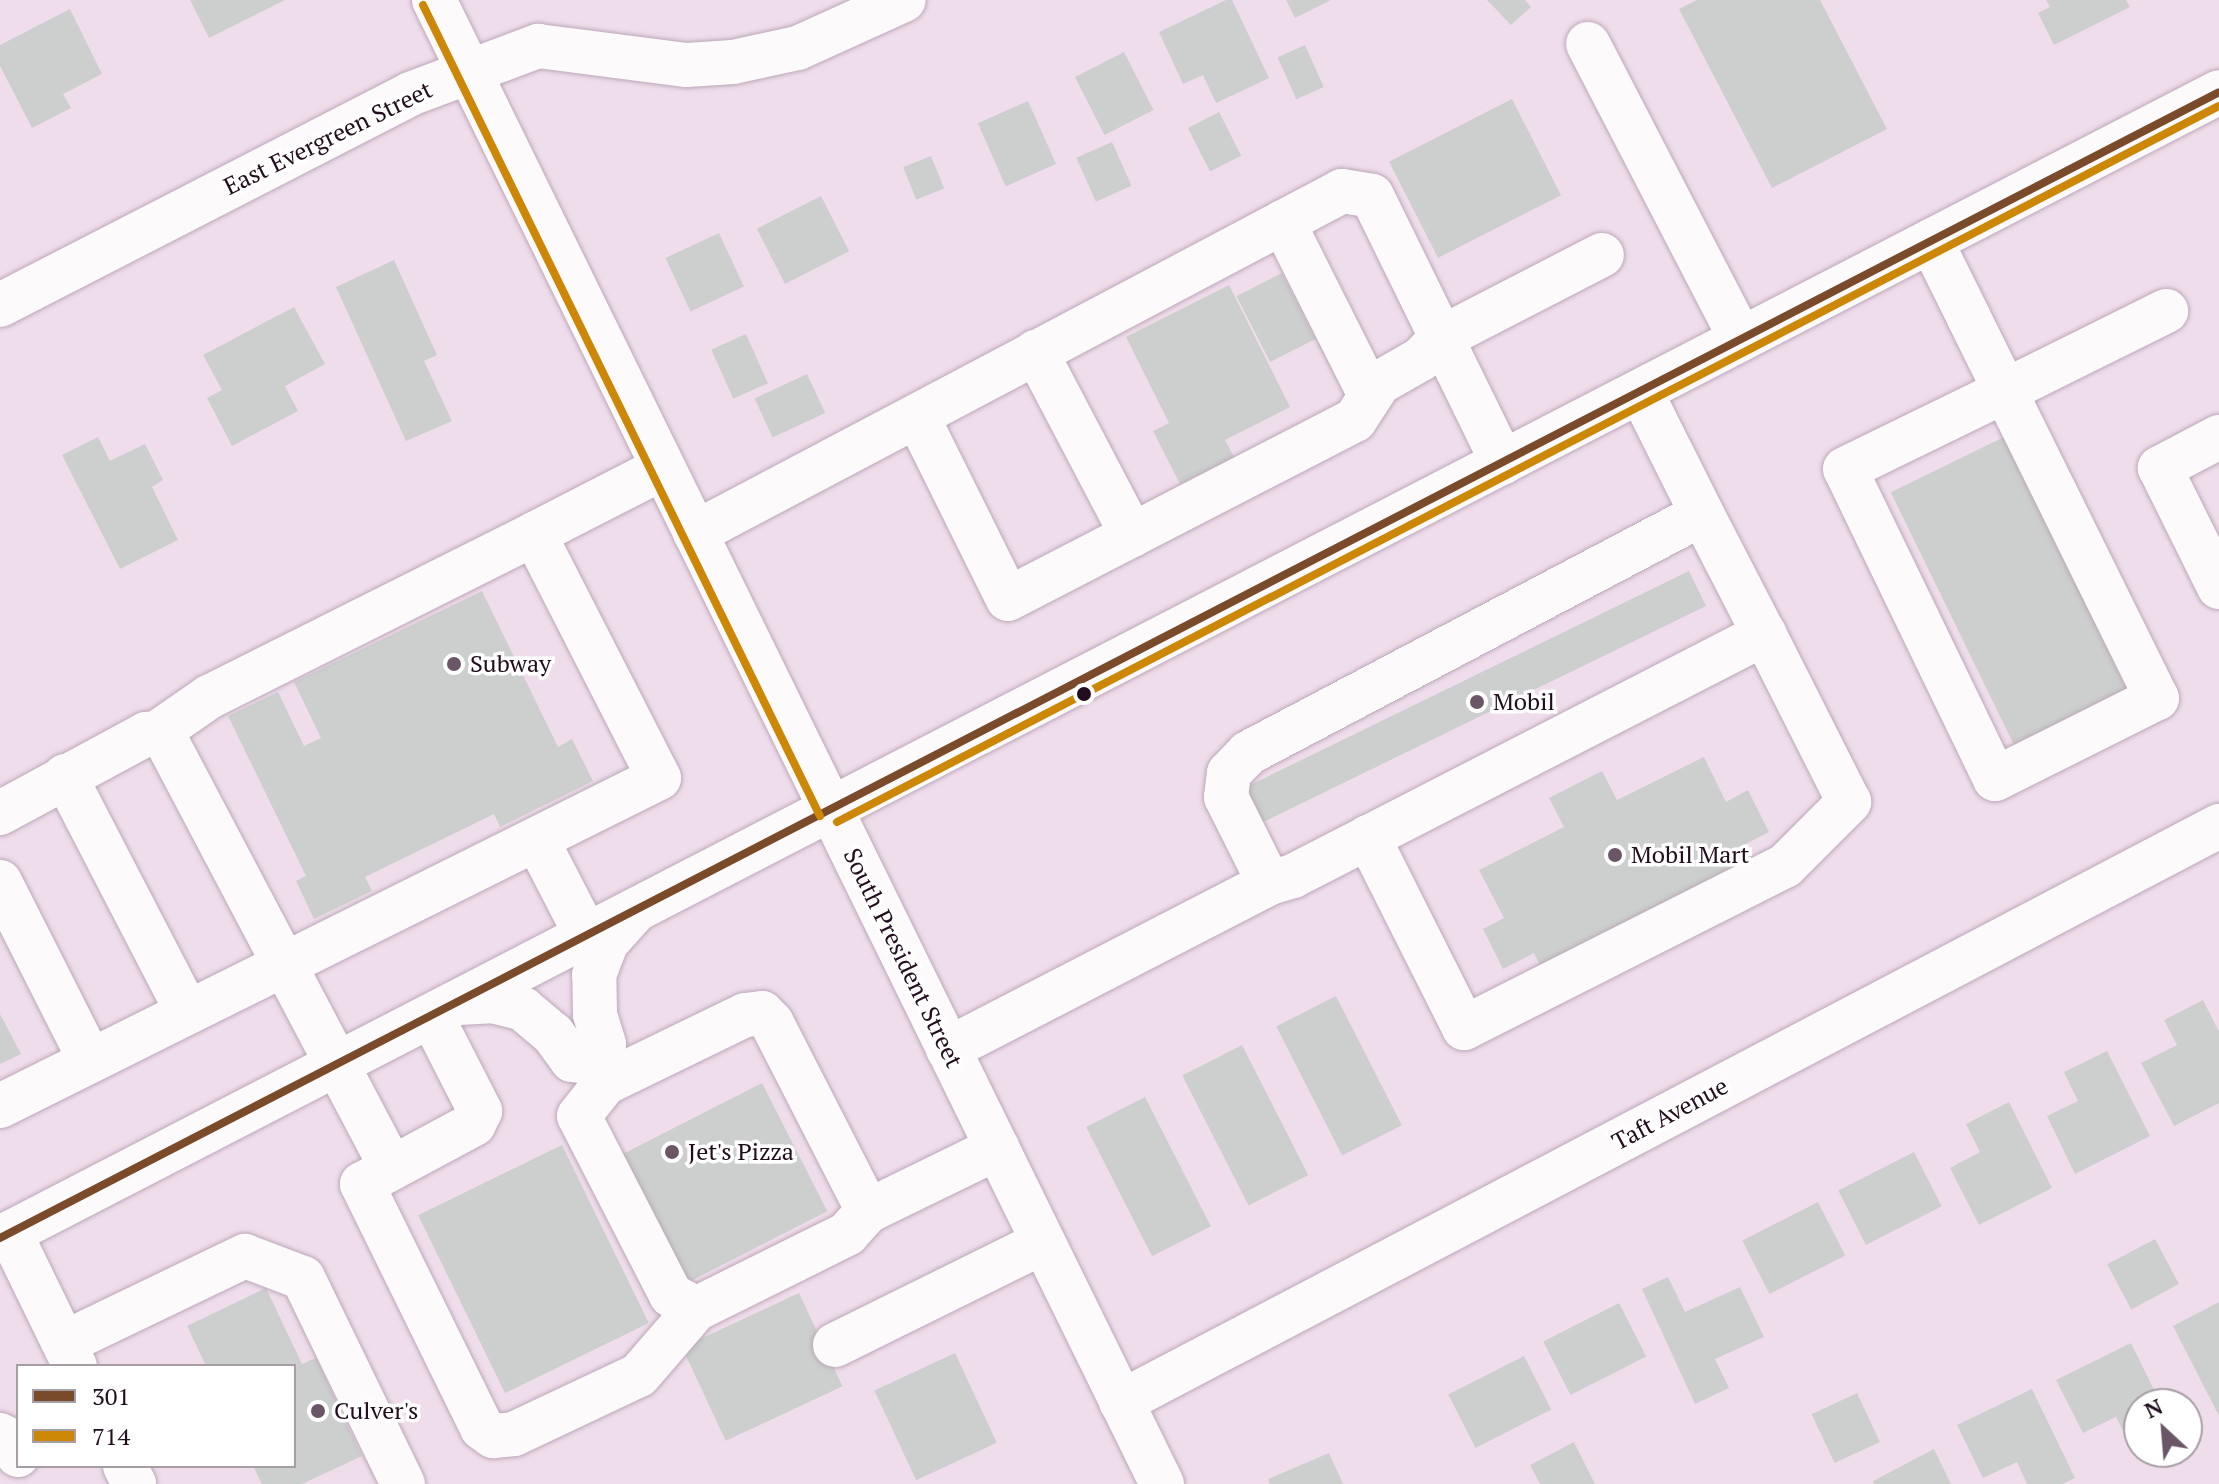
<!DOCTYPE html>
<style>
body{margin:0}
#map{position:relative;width:2219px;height:1484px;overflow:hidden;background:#f0ddec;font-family:"PT Serif",serif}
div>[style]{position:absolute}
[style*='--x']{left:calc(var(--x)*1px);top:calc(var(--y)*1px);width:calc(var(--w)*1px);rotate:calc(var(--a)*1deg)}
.building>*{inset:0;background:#cccfcd;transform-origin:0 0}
.roads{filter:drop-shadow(0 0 2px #bba8b8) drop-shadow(0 0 2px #bba8b8)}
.minor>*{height:44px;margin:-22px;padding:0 22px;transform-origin:22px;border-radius:22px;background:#fdfafc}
.major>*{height:44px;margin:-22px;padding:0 22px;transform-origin:22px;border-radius:22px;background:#fdfafc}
.bus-1>*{height:8px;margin:-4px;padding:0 4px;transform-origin:4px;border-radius:4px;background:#7a4b2a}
.bus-2>*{height:8px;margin:-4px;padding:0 4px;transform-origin:4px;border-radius:4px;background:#cc8706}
.dots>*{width:22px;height:22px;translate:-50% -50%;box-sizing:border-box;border:4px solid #fff;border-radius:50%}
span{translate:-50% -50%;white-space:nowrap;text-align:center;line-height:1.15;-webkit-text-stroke:7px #fff;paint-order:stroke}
.street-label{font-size:24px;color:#220d1e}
.poi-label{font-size:24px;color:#220d1e}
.left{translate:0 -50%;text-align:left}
.legend{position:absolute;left:16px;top:1364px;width:280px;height:104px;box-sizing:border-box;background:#fff;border:2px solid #a79ea5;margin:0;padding:10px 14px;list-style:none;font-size:24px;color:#220d1e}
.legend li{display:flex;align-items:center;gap:16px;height:40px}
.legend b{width:40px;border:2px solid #a79ea5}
.north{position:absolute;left:2123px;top:1388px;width:80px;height:80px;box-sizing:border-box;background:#fff;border:2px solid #a79ea5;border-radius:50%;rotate:334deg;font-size:22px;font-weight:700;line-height:32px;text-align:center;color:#220d1e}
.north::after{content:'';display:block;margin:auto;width:28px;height:36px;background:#6a5666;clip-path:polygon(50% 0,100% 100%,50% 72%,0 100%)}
</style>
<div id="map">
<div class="building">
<div style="clip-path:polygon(190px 0,285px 0,209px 38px)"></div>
<div style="clip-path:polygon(1226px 0,1232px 0,1269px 78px,1216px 103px,1203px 75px,1183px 84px,1159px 32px)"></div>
<div style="clip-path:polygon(1286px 0,1331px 0,1295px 18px)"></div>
<div style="clip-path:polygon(1487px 0,1525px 0,1531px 7px,1511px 25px)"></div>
<div style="clip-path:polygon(1697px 0,1820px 0,1887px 129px,1772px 188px,1679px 9px)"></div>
<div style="clip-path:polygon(2046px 0,2126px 0,2130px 7px,2054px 45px,2038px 13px,2050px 7px)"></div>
<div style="clip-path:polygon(70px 9px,102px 74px,63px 94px,71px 108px,32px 128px,0 66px,0 45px)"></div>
<div style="left:1305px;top:45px;width:46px;height:30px;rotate:66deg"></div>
<div style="left:1124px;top:52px;width:65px;height:55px;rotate:63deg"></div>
<div style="left:1512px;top:99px;width:108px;height:138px;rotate:63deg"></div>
<div style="left:1028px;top:101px;width:69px;height:55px;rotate:66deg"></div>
<div style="left:1219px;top:112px;width:49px;height:35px;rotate:63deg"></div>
<div style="left:1112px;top:142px;width:48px;height:39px;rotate:66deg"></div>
<div style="left:931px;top:156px;width:35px;height:30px;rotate:68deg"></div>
<div style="left:821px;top:196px;width:62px;height:72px;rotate:63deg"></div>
<div style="left:719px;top:233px;width:59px;height:59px;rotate:65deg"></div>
<div style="clip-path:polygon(394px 260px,437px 355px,424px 361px,452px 421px,406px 441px,336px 287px)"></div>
<div style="left:1282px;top:273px;width:74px;height:51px;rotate:63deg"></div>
<div style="clip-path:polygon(1229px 285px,1290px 407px,1225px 440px,1234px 457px,1180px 484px,1153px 431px,1169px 423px,1126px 337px)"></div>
<div style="clip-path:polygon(294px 307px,325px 364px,285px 386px,298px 411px,232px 446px,207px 398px,222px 390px,203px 355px)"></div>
<div style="left:746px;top:334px;width:54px;height:38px;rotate:66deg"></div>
<div style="left:807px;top:374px;width:43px;height:58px;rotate:65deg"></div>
<div style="clip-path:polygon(98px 437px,110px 461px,145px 444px,163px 480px,152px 487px,178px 540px,120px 569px,62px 455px)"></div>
<div style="left:2004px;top:437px;width:287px;height:126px;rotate:64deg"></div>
<div style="left:1689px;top:571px;width:39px;height:496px;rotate:64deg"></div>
<div style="clip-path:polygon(482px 591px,558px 747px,572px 739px,593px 781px,500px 827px,494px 814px,365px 877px,372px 891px,314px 919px,296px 881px,306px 876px,228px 716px,278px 692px,304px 746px,321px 738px,294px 682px)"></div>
<div style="clip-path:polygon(1704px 757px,1726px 802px,1748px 790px,1769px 832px,1740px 847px,1765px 899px,1559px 1003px,1534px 953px,1503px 969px,1483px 929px,1504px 918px,1479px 870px,1564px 827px,1549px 798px,1602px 771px,1617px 800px)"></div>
<div style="left:1336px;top:996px;width:145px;height:67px;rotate:63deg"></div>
<div style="clip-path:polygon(2203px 1000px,2219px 1032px,2219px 1103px,2174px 1126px,2141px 1063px,2177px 1045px,2164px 1020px)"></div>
<div style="clip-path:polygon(0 1014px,21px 1054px,0 1064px)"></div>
<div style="left:1242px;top:1045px;width:146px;height:67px;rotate:63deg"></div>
<div style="clip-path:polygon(2107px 1051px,2150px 1136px,2075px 1174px,2047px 1116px,2078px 1101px,2064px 1072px)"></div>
<div style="left:762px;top:1083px;width:144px;height:165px;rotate:63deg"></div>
<div style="left:1145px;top:1097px;width:145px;height:66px;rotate:63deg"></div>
<div style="clip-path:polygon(2009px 1102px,2052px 1188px,1979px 1225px,1950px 1168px,1980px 1152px,1966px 1124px)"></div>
<div style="left:562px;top:1145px;width:198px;height:160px;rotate:64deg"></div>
<div style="left:1914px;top:1152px;width:61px;height:85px;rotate:63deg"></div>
<div style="left:1818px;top:1202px;width:60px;height:85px;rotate:63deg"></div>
<div style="left:2155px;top:1239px;width:51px;height:54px;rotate:62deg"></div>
<div style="clip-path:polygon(1668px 1277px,1685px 1312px,1740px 1287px,1764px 1337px,1715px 1359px,1729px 1388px,1695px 1404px,1642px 1289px)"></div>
<div style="clip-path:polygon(266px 1288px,302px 1364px,316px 1358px,362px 1456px,302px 1484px,262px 1484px,253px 1466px,294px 1466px,294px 1366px,206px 1366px,187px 1326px)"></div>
<div style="left:799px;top:1293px;width:103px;height:129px;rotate:65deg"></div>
<div style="clip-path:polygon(2219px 1302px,2219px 1416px,2173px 1326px)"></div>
<div style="left:1619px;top:1303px;width:60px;height:85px;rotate:63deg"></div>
<div style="clip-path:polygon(2131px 1343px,2161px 1404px,2139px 1404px,2139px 1450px,2134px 1452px,2116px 1417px,2083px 1433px,2056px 1380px)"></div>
<div style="left:955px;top:1353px;width:99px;height:89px;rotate:65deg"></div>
<div style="left:1524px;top:1356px;width:60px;height:85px;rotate:63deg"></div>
<div style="clip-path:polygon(2032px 1389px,2075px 1478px,2062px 1484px,2027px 1484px,2017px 1462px,1983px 1478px,1957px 1425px)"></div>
<div style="left:1857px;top:1393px;width:54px;height:50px;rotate:65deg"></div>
<div style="clip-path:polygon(1574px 1442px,1595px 1484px,1540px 1484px,1530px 1465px)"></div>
<div style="clip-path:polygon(1934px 1449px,1951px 1484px,1874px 1484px,1873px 1481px)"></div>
<div style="clip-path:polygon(1329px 1453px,1343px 1484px,1270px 1484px,1268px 1479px)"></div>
</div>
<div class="roads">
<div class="minor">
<div style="--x:434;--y:0;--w:1653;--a:63.87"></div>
<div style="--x:1588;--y:44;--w:332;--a:62.6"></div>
<div style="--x:1283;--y:222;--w:194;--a:63.3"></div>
<div style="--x:1931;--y:241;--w:86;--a:63.7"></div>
<div style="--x:1969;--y:318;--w:81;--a:63.7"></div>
<div style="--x:2005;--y:391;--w:343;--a:63.7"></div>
<div style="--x:2157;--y:698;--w:181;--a:153.4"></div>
<div style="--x:1995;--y:779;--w:344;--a:-115.8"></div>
<div style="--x:1845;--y:469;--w:178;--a:-26"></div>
<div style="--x:2005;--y:391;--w:180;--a:-26.4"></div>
<div style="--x:0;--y:305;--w:461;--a:-27.2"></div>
<div style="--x:410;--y:94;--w:137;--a:-20.6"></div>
<div style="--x:538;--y:46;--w:150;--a:7.3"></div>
<div style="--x:687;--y:65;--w:46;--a:-3.7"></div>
<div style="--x:733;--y:62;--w:66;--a:-12.2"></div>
<div style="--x:798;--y:48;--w:116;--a:-24.4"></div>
<div style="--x:917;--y:416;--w:204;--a:63.6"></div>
<div style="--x:1008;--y:599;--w:140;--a:-27.3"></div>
<div style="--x:1132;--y:535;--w:207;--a:-117.7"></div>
<div style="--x:2219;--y:437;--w:67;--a:152.3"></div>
<div style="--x:2160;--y:468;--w:133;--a:63.6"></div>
<div style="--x:695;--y:533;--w:732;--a:-27.86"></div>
<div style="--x:1342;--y:191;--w:30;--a:9"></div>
<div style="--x:1372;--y:196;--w:297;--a:63.9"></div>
<div style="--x:1132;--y:535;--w:251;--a:-27.3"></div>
<div style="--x:1355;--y:420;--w:44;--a:-57"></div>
<div style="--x:1379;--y:383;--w:48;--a:-29.7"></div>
<div style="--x:1421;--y:359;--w:29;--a:-46"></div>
<div style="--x:1441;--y:338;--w:181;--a:-27.3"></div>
<div style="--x:157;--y:733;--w:63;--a:-34.7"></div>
<div style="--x:209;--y:697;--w:364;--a:-26.6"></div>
<div style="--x:65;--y:776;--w:265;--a:62.6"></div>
<div style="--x:0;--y:813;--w:166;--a:-28.4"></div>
<div style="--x:146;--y:734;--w:11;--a:-5"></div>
<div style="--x:157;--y:733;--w:11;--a:38"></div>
<div style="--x:166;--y:740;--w:484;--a:62.2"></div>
<div style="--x:1368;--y:837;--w:214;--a:63.3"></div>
<div style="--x:1464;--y:1028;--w:360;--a:-26.8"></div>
<div style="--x:1785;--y:866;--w:91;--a:-45"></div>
<div style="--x:1849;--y:802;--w:188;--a:-116.8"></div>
<div style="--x:537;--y:840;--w:109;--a:62.7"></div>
<div style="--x:0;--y:882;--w:199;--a:63.2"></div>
<div style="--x:1269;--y:883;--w:25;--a:-16"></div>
<div style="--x:1293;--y:876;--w:530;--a:-27.19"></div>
<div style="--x:1764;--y:634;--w:135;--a:-117.3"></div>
<div style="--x:458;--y:1003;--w:34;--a:-3"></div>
<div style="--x:492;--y:1001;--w:32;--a:14"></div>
<div style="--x:523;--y:1009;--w:39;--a:40"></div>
<div style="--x:553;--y:1034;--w:32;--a:54"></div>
<div style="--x:572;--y:1060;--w:23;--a:7"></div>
<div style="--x:432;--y:1017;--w:106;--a:62.9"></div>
<div style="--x:480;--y:1111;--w:14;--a:115"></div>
<div style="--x:474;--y:1124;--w:127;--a:151.8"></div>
<div style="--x:362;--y:1184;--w:272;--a:63.8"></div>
<div style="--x:482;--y:1428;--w:14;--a:36"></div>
<div style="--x:493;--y:1436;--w:21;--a:-5"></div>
<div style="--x:514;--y:1434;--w:138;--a:-25.3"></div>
<div style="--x:639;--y:1375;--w:87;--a:-49.2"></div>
<div style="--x:948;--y:1049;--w:361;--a:-27.3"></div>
<div style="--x:1269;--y:883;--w:96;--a:-116.6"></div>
<div style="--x:1226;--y:797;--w:24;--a:-83"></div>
<div style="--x:1229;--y:773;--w:28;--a:-46"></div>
<div style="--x:1248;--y:753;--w:513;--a:-27.76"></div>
<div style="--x:1702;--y:514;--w:136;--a:-116.6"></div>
<div style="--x:595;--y:1063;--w:21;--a:-65"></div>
<div style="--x:604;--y:1044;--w:31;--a:-107"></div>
<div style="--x:595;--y:1014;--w:39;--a:-91"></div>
<div style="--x:594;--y:975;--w:34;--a:-69"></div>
<div style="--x:606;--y:943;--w:40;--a:-48"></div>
<div style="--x:0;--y:1106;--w:736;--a:-26.46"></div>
<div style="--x:659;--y:778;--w:274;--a:-117.1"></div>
<div style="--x:534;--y:534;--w:145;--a:-27.1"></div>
<div style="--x:868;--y:1211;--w:211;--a:-117.1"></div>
<div style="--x:772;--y:1023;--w:14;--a:-135"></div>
<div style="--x:762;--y:1013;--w:17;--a:173"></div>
<div style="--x:745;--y:1015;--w:156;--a:154.1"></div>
<div style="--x:605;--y:1083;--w:42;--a:128.2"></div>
<div style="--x:579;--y:1116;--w:201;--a:62.8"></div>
<div style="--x:671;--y:1295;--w:29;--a:29"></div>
<div style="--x:696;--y:1309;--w:169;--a:-26.4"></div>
<div style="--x:847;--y:1234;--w:31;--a:-48"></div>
<div style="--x:868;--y:1211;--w:144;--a:-26"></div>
<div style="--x:10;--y:1233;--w:148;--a:64"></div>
<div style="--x:64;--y:1343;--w:201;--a:-25.7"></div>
<div style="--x:245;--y:1256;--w:62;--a:20.8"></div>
<div style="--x:303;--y:1278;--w:229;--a:64.1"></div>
<div style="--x:835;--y:1345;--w:232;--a:-26.3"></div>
<div style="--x:1121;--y:1402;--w:1240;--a:-27.68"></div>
<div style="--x:0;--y:1435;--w:11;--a:27"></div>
<div style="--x:10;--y:1440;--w:17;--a:62"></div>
<div style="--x:125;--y:1466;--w:20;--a:63"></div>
</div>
<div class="major">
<div style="--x:0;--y:1238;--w:2497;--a:-27.31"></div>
</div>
</div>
<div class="bus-1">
<div style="--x:0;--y:1238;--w:2497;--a:-27.31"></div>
</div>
<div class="bus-2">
<div style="--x:423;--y:5;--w:903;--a:63.92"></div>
<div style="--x:837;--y:822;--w:1556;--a:-27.39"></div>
</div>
<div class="dots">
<div style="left:454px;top:664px;background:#6a5666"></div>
<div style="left:1084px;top:694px;background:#220d1e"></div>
<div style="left:1477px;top:702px;background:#6a5666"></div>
<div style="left:1615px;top:855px;background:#6a5666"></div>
<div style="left:672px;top:1152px;background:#6a5666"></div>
<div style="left:318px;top:1411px;background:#6a5666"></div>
</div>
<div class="street-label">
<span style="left:328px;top:138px;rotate:-26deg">East Evergreen Street</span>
<span style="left:903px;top:958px;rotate:64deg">South President Street</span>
<span style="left:1670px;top:1114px;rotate:-28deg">Taft Avenue</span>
</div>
<div class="poi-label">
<span class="left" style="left:470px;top:664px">Subway</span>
<span class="left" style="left:1493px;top:702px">Mobil</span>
<span class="left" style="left:1631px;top:855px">Mobil Mart</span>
<span class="left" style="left:688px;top:1152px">Jet's Pizza</span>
<span class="left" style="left:334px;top:1411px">Culver's</span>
</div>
<ul class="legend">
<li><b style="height:10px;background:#7a4b2a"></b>301</li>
<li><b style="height:10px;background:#cc8706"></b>714</li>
</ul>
<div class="north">N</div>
</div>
